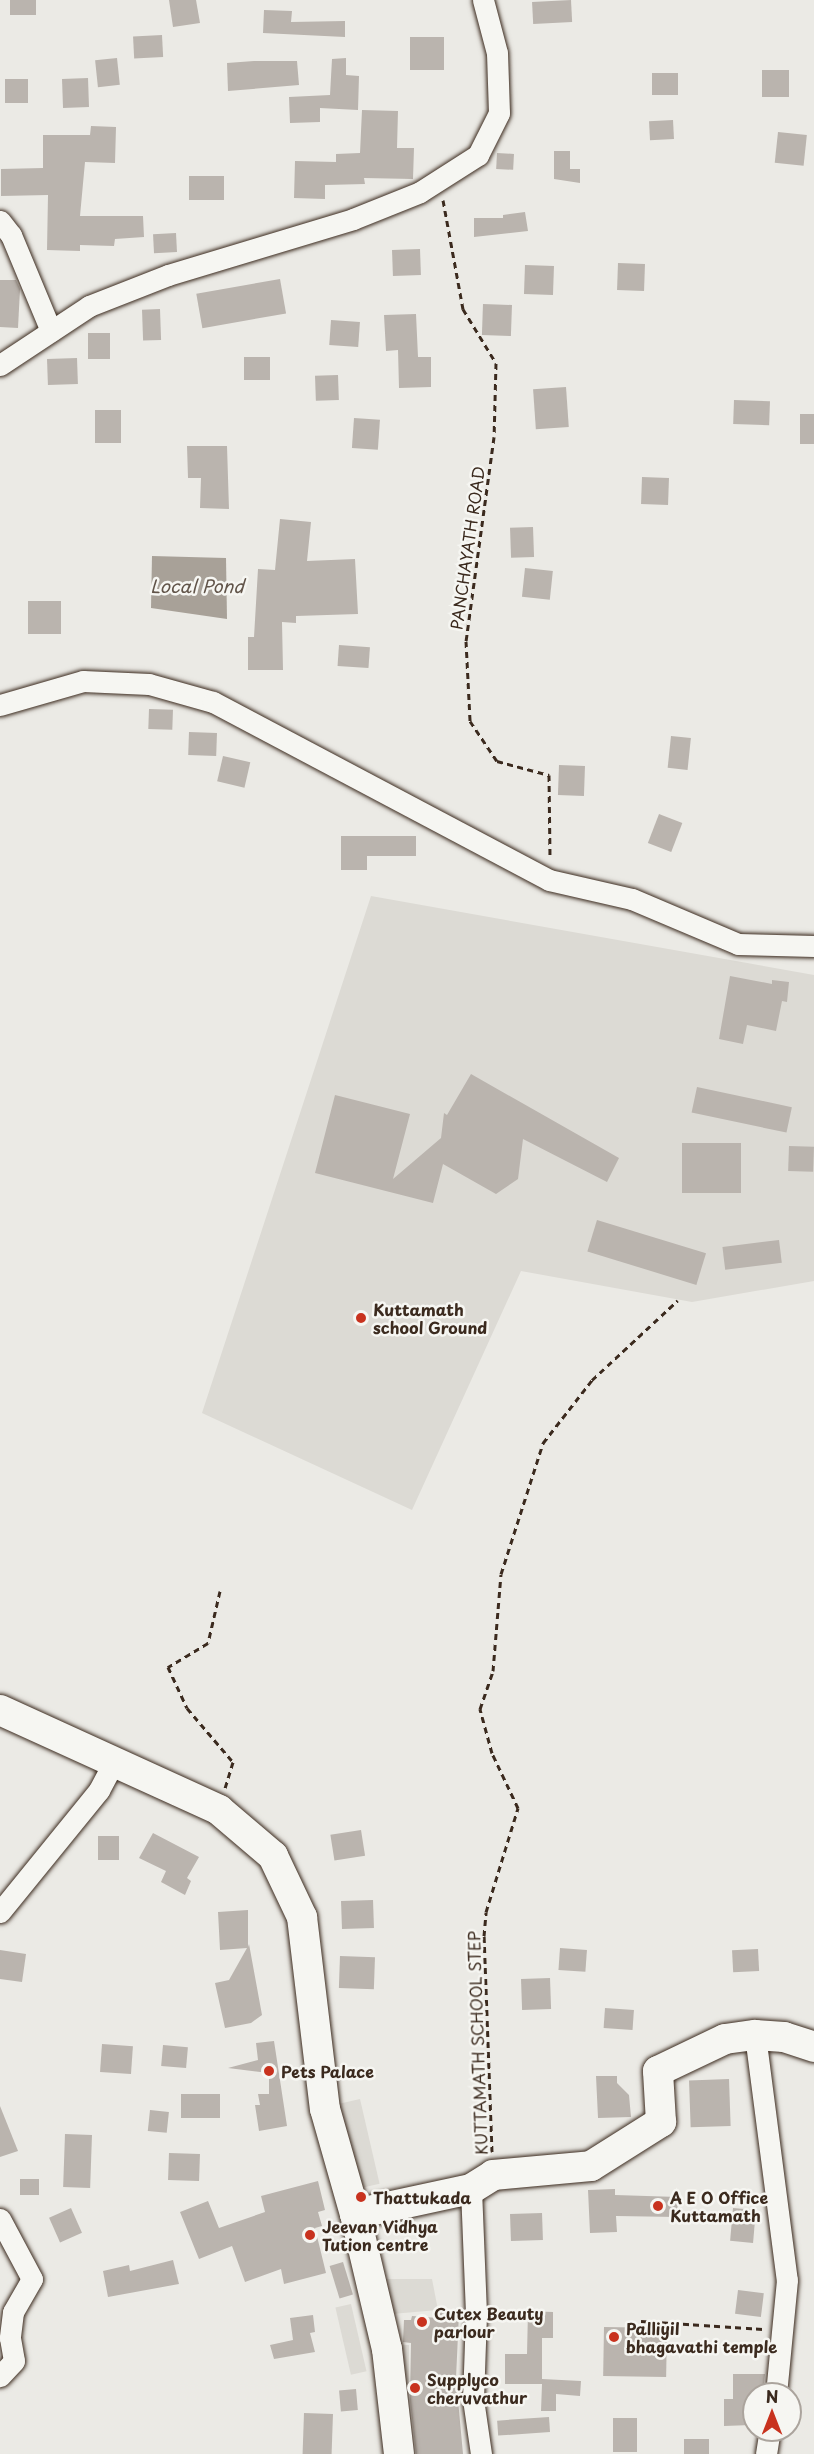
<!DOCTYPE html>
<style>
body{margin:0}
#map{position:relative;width:814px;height:2454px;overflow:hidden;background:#ebeae5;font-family:"Playpen Sans",sans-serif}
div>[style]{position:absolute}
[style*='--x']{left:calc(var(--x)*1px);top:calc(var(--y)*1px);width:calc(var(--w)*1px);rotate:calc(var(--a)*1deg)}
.built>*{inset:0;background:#dcdad4;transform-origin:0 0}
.water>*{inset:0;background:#a8a198}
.building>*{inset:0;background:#bab4ae;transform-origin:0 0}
.path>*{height:3px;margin-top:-1.5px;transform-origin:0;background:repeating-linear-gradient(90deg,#3b2a1e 0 6px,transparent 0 10.5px)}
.roads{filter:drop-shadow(0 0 2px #3b2a1e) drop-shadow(0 0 2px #3b2a1e)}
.street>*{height:21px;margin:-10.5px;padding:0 10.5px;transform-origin:10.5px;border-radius:10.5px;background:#f6f6f2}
.secondary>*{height:30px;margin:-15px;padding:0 15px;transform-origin:15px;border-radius:15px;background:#f6f6f2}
.dots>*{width:16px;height:16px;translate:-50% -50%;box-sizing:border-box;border:3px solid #f6f6f2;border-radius:50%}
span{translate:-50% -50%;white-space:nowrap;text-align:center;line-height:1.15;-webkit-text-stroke:5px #f6f6f2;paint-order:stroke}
.street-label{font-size:16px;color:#3b2a1e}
.poi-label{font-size:16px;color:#3b2a1e;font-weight:700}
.left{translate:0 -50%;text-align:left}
.water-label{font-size:18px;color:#615449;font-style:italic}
.north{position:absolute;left:742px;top:2382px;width:60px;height:60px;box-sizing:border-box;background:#f6f6f2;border:2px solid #aba49d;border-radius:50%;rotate:0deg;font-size:16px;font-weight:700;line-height:24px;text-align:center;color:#3b2a1e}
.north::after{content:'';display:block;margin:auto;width:21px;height:27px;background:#c8321e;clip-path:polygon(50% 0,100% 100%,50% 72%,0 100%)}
</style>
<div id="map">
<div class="built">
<div style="clip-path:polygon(371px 896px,814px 975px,814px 1281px,692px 1302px,521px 1271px,412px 1510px,202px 1413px)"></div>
<div style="left:360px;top:2099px;width:87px;height:27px;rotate:77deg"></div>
<div style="clip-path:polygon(385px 2279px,432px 2279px,438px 2310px,392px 2314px)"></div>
<div style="left:351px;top:2304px;width:69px;height:16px;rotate:77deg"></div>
<div style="clip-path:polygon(396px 2345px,409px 2345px,409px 2387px,400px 2387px)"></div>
</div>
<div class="water">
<div style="clip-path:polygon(152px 556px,226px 558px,227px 619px,151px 608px)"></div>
</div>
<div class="building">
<div style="left:10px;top:0;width:26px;height:15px"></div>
<div style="clip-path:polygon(169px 0,196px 0,200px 23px,173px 27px)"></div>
<div style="left:571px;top:0;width:22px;height:39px;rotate:87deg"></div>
<div style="clip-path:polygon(264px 10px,292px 11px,291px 22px,345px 21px,345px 37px,263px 33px)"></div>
<div style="left:162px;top:35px;width:22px;height:29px;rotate:87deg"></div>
<div style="left:410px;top:37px;width:34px;height:33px"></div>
<div style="left:117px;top:58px;width:27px;height:22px;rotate:84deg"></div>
<div style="clip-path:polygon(346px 58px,346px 75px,359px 76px,358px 110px,320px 108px,320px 122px,290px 123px,289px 97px,330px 95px,332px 59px)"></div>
<div style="clip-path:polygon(254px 61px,297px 61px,299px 85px,228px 91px,227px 63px)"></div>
<div style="left:762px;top:70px;width:27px;height:27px"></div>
<div style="left:652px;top:73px;width:26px;height:22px"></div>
<div style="left:88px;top:78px;width:29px;height:26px;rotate:88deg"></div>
<div style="left:5px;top:79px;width:23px;height:24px"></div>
<div style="clip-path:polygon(362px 110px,398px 111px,397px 148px,414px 148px,413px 179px,364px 178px,365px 184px,325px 185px,325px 199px,294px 198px,295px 161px,336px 162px,336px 154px,360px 153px)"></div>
<div style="left:673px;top:120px;width:19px;height:24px;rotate:87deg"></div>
<div style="clip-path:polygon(91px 126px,116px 127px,115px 163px,85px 162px,80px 216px,143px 216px,144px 237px,115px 239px,114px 246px,80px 245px,80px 251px,47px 250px,48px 195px,1px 196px,1px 169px,43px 168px,43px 135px,90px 135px)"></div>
<div style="left:778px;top:132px;width:29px;height:31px;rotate:6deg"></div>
<div style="clip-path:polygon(554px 151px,570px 151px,570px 169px,580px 169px,580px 183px,554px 179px)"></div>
<div style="left:497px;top:153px;width:17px;height:16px;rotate:3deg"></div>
<div style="left:189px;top:176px;width:35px;height:24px"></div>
<div style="clip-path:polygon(525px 212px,528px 231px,474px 237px,474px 218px,503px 218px,503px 215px)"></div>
<div style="left:176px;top:233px;width:19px;height:23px;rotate:87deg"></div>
<div style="left:420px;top:249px;width:26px;height:28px;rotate:88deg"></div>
<div style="left:618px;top:263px;width:27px;height:27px;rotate:2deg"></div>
<div style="left:525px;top:265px;width:29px;height:29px;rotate:2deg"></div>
<div style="left:280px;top:279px;width:35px;height:85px;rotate:80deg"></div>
<div style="clip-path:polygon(0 280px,16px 280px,20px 289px,18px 328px,0 327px)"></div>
<div style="left:483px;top:304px;width:29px;height:31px;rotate:2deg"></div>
<div style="left:160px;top:309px;width:31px;height:18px;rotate:88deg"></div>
<div style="clip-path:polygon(416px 314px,418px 357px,431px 357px,431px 387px,399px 388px,398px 350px,386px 351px,384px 315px)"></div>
<div style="left:331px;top:320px;width:29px;height:25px;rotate:4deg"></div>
<div style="left:88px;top:333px;width:22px;height:26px"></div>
<div style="left:244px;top:357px;width:26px;height:23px"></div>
<div style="left:77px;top:358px;width:26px;height:30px;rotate:88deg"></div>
<div style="left:338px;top:375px;width:25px;height:23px;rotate:88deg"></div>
<div style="left:566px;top:387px;width:40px;height:33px;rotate:86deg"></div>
<div style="left:734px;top:400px;width:36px;height:24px;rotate:2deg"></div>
<div style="left:95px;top:410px;width:26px;height:33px"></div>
<div style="left:800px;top:414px;width:14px;height:30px"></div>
<div style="left:354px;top:418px;width:26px;height:30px;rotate:4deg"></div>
<div style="clip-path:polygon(187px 446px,227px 446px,229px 509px,200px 508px,201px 478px,188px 478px)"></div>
<div style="left:642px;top:477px;width:27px;height:27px;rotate:2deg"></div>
<div style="clip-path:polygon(280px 519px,311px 522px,307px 561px,355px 559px,358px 614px,296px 616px,296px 623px,282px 622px,283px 670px,248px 670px,248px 637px,254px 637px,258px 569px,275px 570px)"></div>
<div style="left:533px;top:527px;width:30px;height:23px;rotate:88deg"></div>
<div style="left:525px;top:568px;width:28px;height:29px;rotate:6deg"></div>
<div style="left:28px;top:601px;width:33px;height:33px"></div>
<div style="left:339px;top:645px;width:31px;height:21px;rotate:4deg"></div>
<div style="left:149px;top:709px;width:24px;height:20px;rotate:2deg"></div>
<div style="left:189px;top:732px;width:28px;height:23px;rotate:2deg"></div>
<div style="left:671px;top:736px;width:20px;height:32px;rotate:6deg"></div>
<div style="left:223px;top:756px;width:28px;height:26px;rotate:13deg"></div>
<div style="left:559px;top:765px;width:26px;height:30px;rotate:2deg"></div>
<div style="left:659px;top:814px;width:25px;height:31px;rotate:21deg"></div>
<div style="clip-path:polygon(341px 836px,416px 836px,416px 856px,367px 856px,367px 870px,341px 870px)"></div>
<div style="clip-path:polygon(730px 976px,772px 984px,772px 980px,789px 982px,787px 1002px,782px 1001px,776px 1031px,747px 1025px,743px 1044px,719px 1039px)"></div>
<div style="clip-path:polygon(471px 1074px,619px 1158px,607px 1182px,523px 1139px,518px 1179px,496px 1194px,443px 1164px,433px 1203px,315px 1173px,335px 1095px,410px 1114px,393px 1179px,441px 1138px,444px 1113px,447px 1115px)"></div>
<div style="left:697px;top:1087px;width:97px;height:26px;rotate:12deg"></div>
<div style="left:682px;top:1143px;width:59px;height:50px"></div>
<div style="left:789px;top:1146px;width:25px;height:25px;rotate:2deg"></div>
<div style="left:597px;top:1220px;width:114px;height:33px;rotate:17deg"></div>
<div style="left:779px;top:1240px;width:23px;height:57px;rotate:83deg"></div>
<div style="left:361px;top:1830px;width:26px;height:31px;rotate:81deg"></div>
<div style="clip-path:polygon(153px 1833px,199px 1857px,187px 1878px,191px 1881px,185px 1895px,161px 1882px,166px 1871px,139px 1858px)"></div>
<div style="left:98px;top:1836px;width:21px;height:24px"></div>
<div style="left:373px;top:1900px;width:28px;height:32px;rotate:88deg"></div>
<div style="clip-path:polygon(248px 1910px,248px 1947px,249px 1944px,262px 2015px,251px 2023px,225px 2028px,215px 1983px,229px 1980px,247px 1948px,220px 1950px,218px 1912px)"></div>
<div style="left:560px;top:1948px;width:27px;height:22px;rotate:4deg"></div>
<div style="left:758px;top:1949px;width:22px;height:26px;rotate:87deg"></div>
<div style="clip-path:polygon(0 1950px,26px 1954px,22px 1982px,0 1979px)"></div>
<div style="left:340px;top:1956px;width:35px;height:32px;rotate:2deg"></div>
<div style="left:550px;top:1978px;width:31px;height:29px;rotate:88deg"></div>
<div style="left:605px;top:2008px;width:29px;height:20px;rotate:4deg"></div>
<div style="clip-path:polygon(274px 2041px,287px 2126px,259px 2131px,255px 2105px,260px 2105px,258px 2094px,269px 2094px,269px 2073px,228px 2068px,258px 2060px,256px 2043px)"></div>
<div style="left:102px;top:2044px;width:31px;height:28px;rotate:4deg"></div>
<div style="left:163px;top:2045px;width:25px;height:21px;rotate:5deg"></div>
<div style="clip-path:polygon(596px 2076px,617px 2076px,617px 2083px,629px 2095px,631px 2117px,598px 2118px)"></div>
<div style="left:729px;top:2079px;width:47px;height:40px;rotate:88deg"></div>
<div style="left:181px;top:2094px;width:39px;height:24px"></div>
<div style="clip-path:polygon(0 2106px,18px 2151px,0 2157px)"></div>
<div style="left:150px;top:2110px;width:19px;height:21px;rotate:6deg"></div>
<div style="left:65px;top:2134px;width:27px;height:53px;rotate:2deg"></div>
<div style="left:169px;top:2153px;width:31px;height:27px;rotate:2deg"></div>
<div style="left:20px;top:2179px;width:19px;height:16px"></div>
<div style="clip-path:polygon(318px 2181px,325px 2210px,318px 2212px,322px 2226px,315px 2228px,326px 2273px,284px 2284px,281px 2269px,245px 2282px,232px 2246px,199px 2259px,180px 2212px,208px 2201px,219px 2228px,265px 2212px,261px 2196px)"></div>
<div style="clip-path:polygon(615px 2189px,615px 2195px,678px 2197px,677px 2217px,616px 2216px,617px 2232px,590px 2233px,588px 2190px)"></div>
<div style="left:71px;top:2208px;width:27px;height:24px;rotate:66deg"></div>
<div style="left:733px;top:2208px;width:23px;height:33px;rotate:5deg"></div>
<div style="left:542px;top:2213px;width:27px;height:32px;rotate:88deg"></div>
<div style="clip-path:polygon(173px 2260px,179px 2284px,108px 2297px,103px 2271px,129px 2265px,130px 2271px)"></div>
<div style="left:343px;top:2262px;width:34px;height:14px;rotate:73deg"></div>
<div style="left:738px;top:2290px;width:26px;height:24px;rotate:7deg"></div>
<div style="clip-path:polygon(439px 2311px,459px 2313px,456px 2378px,463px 2454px,416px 2454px,410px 2400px,411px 2343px,403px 2342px,404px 2320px,411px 2320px,412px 2316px,438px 2318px)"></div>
<div style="clip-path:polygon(528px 2311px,553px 2312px,553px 2338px,542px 2338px,542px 2379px,581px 2381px,580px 2396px,556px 2394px,556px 2411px,541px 2411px,542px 2384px,505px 2384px,505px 2354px,527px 2354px)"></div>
<div style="clip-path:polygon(313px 2315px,315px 2332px,310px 2333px,315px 2352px,274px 2359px,270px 2345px,293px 2340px,290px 2318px)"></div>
<div style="left:604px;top:2327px;width:63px;height:49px;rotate:1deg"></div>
<div style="clip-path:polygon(733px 2374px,765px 2374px,763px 2392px,750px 2392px,751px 2425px,724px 2426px,724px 2399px,733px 2399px)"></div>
<div style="left:356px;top:2389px;width:21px;height:17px;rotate:85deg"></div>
<div style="left:304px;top:2413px;width:29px;height:41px;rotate:2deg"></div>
<div style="left:549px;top:2417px;width:15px;height:52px;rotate:86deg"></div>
<div style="left:613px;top:2418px;width:24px;height:34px"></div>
<div style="left:684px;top:2439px;width:25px;height:15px"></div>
</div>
<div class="path">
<div style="--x:443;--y:200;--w:111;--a:79.6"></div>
<div style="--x:463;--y:309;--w:63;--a:58.6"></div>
<div style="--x:496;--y:363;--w:74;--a:91.5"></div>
<div style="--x:494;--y:437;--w:206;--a:97.8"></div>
<div style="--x:466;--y:641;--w:80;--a:87.1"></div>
<div style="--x:470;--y:721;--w:48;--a:56"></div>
<div style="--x:497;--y:761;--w:54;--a:15.1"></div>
<div style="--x:549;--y:775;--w:83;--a:89.3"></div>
<div style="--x:220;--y:1591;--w:53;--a:103"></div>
<div style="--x:208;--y:1643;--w:47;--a:149"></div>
<div style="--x:168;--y:1667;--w:45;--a:65.1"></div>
<div style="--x:187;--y:1708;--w:71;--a:49.6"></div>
<div style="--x:233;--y:1762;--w:27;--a:107"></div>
<div style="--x:492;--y:2152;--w:216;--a:-92.1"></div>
<div style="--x:484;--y:1936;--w:24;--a:-85"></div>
<div style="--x:486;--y:1912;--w:109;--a:-72.9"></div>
<div style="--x:518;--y:1808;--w:61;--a:-115.3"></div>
<div style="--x:492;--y:1753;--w:46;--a:-105.3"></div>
<div style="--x:480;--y:1709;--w:40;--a:-71.1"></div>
<div style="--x:493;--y:1671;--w:97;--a:-85.3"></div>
<div style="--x:501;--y:1574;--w:138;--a:-72.2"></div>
<div style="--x:543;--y:1443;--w:80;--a:-52.1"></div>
<div style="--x:592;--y:1380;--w:117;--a:-42.9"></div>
<div style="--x:641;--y:2321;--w:122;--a:3.8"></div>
</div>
<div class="roads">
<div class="street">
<div style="--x:0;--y:221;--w:18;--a:52"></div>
<div style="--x:11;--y:235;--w:104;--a:67.4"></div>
<div style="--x:0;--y:365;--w:107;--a:-33.5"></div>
<div style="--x:89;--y:306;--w:85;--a:-21.4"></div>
<div style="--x:168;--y:275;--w:193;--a:-16.8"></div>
<div style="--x:353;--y:219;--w:72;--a:-21.9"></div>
<div style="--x:420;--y:192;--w:69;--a:-32.5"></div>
<div style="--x:478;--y:155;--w:47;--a:-63.4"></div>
<div style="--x:499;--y:113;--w:60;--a:-91.9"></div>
<div style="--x:497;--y:53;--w:55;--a:-104.8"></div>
<div style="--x:0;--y:705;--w:86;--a:-16.1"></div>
<div style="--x:83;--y:681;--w:66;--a:2.6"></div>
<div style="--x:149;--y:684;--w:66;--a:15.7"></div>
<div style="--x:213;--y:702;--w:380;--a:27.9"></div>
<div style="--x:549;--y:880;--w:85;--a:12.9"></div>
<div style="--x:632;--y:899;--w:115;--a:23"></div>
<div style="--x:738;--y:944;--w:76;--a:1.5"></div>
<div style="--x:0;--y:1912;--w:157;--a:-50.9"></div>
<div style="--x:99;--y:1790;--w:34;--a:-62"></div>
<div style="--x:755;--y:2035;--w:247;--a:82.6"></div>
<div style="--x:787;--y:2280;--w:115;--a:95.5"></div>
<div style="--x:471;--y:2189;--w:125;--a:87.7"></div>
<div style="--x:476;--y:2314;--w:85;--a:92"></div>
<div style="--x:473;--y:2399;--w:56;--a:81.7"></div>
<div style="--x:0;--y:2219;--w:68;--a:61.9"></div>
<div style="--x:32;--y:2279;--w:38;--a:120"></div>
<div style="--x:13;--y:2312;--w:26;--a:97"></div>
<div style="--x:10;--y:2338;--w:23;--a:80"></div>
<div style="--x:14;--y:2361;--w:21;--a:133"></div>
<div style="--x:766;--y:2454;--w:24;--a:-81"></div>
</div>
<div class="secondary">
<div style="--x:0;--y:1710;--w:241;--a:24.5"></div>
<div style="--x:219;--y:1810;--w:71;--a:40.4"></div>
<div style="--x:273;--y:1856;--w:68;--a:64.6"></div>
<div style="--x:302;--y:1917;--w:193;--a:83.2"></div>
<div style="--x:325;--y:2109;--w:109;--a:74.1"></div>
<div style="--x:355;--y:2214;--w:139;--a:76.7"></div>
<div style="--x:387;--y:2349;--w:106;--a:83.5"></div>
<div style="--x:355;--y:2214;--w:119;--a:-12.2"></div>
<div style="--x:471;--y:2189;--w:26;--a:-32"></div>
<div style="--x:493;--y:2175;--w:98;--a:-5.2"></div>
<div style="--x:591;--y:2166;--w:83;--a:-32.2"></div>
<div style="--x:661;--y:2122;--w:51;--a:-93.4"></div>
<div style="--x:658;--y:2071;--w:74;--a:-25.5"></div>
<div style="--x:725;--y:2039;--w:30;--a:-8"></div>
<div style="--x:755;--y:2035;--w:29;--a:4"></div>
<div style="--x:784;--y:2037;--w:32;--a:18"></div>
</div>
</div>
<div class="dots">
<div style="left:361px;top:1318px;background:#c8321e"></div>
<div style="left:269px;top:2071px;background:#c8321e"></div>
<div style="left:361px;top:2197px;background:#c8321e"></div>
<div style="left:658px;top:2206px;background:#c8321e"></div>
<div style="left:310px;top:2235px;background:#c8321e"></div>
<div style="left:422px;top:2322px;background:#c8321e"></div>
<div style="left:614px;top:2337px;background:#c8321e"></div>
<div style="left:415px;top:2388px;background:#c8321e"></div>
</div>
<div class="street-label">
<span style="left:467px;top:548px;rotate:-82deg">PANCHAYATH ROAD</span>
<span style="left:477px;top:2043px;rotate:-92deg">KUTTAMATH SCHOOL STEP</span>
</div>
<div class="poi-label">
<span class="left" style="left:373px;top:1318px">Kuttamath<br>school Ground</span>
<span class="left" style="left:281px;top:2071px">Pets Palace</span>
<span class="left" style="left:373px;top:2197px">Thattukada</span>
<span class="left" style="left:670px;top:2206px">A E O Office<br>Kuttamath</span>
<span class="left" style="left:322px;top:2235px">Jeevan Vidhya<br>Tution centre</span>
<span class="left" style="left:434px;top:2322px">Cutex Beauty<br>parlour</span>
<span class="left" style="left:626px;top:2337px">Palliyil<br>bhagavathi temple</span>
<span class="left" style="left:427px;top:2388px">Supplyco<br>cheruvathur</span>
</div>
<div class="water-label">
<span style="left:197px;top:586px">Local Pond</span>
</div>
<div class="north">N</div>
</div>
